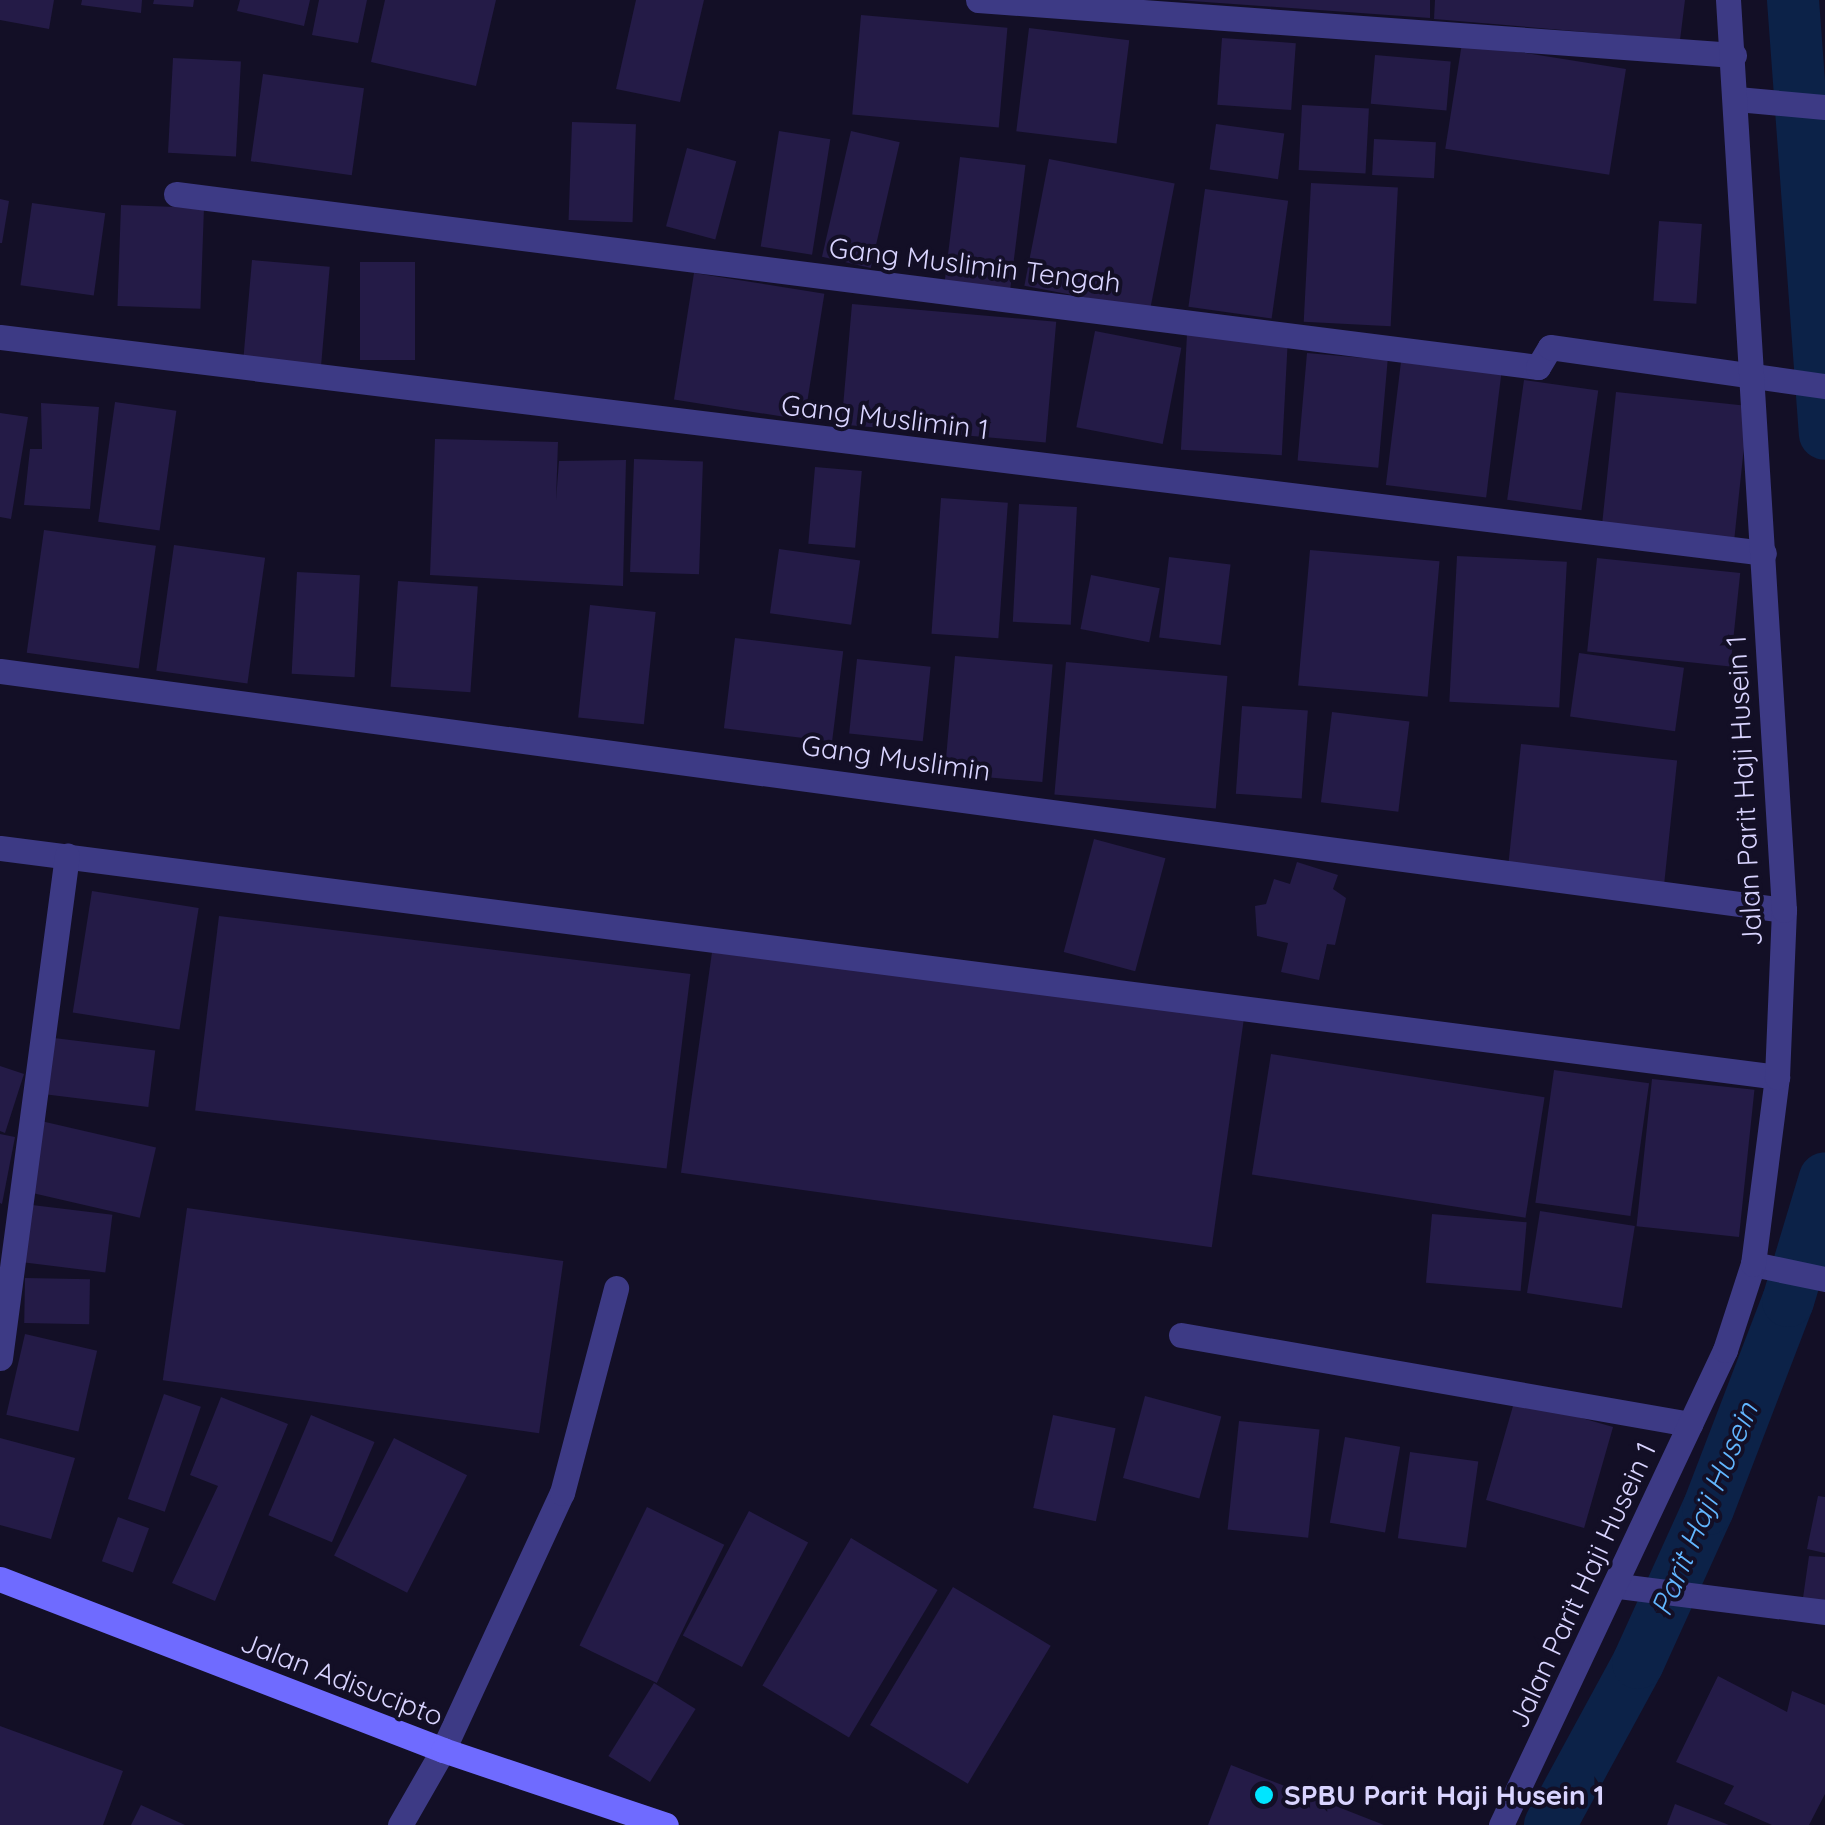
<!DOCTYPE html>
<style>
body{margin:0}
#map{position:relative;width:1825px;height:1825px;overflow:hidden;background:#130f26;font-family:Quicksand,sans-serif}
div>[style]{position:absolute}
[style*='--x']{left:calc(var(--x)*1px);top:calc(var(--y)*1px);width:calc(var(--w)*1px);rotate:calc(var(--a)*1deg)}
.canal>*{height:52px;margin:-26px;padding:0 26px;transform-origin:26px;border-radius:26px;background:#0c2248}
.building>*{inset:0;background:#241b47;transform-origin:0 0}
.lane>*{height:25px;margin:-12.5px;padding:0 12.5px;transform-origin:12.5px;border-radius:12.5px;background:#3d3a85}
.street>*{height:25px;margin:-12.5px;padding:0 12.5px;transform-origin:12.5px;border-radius:12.5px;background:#3d3a85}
.secondary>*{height:25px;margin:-12.5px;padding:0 12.5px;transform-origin:12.5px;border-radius:12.5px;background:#6f6bff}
.dots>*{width:28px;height:28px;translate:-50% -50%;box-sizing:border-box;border:5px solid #130f26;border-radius:50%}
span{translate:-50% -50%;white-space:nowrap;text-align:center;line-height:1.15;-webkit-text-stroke:8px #130f26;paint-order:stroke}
.street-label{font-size:28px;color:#d9d4ff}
.poi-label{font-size:28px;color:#d9d4ff;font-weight:700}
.left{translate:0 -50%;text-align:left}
.water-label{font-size:30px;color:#62b6ff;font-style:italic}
</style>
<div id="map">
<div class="canal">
<div style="--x:1793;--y:0;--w:435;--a:85.8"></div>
<div style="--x:1550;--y:1825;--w:184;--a:-61.5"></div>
<div style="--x:1638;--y:1663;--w:169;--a:-65.6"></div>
<div style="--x:1708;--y:1509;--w:223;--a:-69"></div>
<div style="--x:1788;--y:1301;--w:128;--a:-73.3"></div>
</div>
<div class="building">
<div style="clip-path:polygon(0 0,54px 0,49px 29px,0 20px)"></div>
<div style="clip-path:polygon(82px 0,142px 0,141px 13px,81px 5px)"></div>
<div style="clip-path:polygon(154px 0,194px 0,193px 7px,153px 4px)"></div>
<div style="clip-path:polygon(240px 0,310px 0,304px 26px,237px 11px)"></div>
<div style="clip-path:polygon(319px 0,367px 0,358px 43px,312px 35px)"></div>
<div style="clip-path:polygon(385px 0,496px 0,476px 86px,371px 62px)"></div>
<div style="clip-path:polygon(636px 0,704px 0,680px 102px,616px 89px)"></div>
<div style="clip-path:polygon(1177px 0,1430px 0,1430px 18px)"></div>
<div style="clip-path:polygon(1435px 0,1685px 0,1680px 40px,1434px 19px)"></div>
<div style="left:861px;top:15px;width:147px;height:100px;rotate:5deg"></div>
<div style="left:1029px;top:28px;width:101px;height:104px;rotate:7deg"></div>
<div style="left:1222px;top:38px;width:74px;height:67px;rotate:4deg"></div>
<div style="left:1462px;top:43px;width:166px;height:107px;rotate:9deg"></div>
<div style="left:1375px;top:55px;width:76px;height:49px;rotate:5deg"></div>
<div style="left:173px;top:58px;width:68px;height:95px;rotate:3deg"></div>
<div style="left:263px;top:74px;width:102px;height:88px;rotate:8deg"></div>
<div style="left:1302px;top:105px;width:67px;height:65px;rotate:3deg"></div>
<div style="left:572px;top:122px;width:64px;height:98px;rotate:2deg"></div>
<div style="left:1216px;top:124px;width:69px;height:46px;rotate:8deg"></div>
<div style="left:779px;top:131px;width:52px;height:117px;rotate:9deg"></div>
<div style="left:851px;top:131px;width:50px;height:129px;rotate:13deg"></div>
<div style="left:1374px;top:139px;width:62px;height:36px;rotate:3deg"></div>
<div style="left:687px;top:148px;width:51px;height:81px;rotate:15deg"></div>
<div style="left:960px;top:157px;width:66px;height:129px;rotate:7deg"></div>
<div style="left:1049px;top:159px;width:128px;height:129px;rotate:11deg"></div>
<div style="left:1311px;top:183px;width:87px;height:139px;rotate:3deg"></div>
<div style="left:1205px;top:189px;width:84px;height:119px;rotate:8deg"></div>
<div style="clip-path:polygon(0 199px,9px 201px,2px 243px,0 243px)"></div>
<div style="left:32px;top:203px;width:74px;height:83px;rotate:8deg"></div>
<div style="left:121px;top:205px;width:83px;height:101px;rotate:2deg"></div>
<div style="left:1659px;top:221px;width:43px;height:80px;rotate:4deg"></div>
<div style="left:252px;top:260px;width:78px;height:98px;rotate:5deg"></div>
<div style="left:360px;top:262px;width:55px;height:98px"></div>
<div style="left:694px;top:273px;width:132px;height:128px;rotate:9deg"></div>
<div style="left:852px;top:304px;width:205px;height:121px;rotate:5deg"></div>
<div style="left:1095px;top:331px;width:88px;height:98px;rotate:11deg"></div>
<div style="left:1187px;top:334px;width:101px;height:116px;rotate:3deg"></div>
<div style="left:1307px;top:353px;width:81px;height:108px;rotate:5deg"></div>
<div style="left:1401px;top:362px;width:101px;height:124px;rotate:7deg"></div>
<div style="left:1524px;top:380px;width:75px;height:121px;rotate:8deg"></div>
<div style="left:1616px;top:392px;width:133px;height:137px;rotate:6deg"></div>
<div style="left:115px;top:402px;width:62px;height:121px;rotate:8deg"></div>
<div style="clip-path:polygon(41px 403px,99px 407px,90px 509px,24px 505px,30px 449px,42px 449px)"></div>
<div style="clip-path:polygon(0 413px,28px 417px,11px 519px,0 517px)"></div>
<div style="clip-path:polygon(435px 439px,558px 442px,556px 500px,559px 461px,626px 460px,623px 586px,430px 575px)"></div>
<div style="left:634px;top:459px;width:69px;height:113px;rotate:2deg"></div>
<div style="left:815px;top:467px;width:47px;height:77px;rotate:5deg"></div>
<div style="left:941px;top:498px;width:67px;height:136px;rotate:4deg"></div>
<div style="left:1019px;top:504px;width:58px;height:118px;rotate:3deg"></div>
<div style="left:44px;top:530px;width:113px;height:124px;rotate:8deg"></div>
<div style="left:174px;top:545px;width:92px;height:127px;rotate:8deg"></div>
<div style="left:779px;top:549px;width:82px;height:65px;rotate:8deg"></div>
<div style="left:1310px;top:550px;width:130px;height:136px;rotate:5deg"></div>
<div style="left:1457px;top:556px;width:110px;height:146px;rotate:3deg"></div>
<div style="left:1169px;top:557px;width:62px;height:81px;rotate:7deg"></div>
<div style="left:1597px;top:558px;width:144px;height:94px;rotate:6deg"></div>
<div style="left:297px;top:572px;width:63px;height:102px;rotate:3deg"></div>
<div style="left:1091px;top:575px;width:70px;height:55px;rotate:11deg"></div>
<div style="left:398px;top:581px;width:80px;height:106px;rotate:4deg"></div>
<div style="left:590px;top:605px;width:66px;height:113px;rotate:6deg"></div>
<div style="left:735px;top:638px;width:109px;height:91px;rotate:7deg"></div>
<div style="left:1579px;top:653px;width:106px;height:64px;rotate:8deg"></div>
<div style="left:955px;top:656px;width:98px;height:118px;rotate:5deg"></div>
<div style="left:857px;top:659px;width:74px;height:75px;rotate:6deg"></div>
<div style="left:1066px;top:662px;width:162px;height:133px;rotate:5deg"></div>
<div style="left:1242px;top:706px;width:66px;height:88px;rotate:4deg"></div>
<div style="left:1332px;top:712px;width:78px;height:91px;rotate:7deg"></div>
<div style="left:1521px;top:744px;width:157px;height:128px;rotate:6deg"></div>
<div style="left:1094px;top:839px;width:74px;height:117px;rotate:15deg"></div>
<div style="clip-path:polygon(1297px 862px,1338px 875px,1333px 889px,1346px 898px,1335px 945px,1327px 944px,1319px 980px,1281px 972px,1288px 943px,1257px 936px,1255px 906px,1266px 904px,1274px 879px,1290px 884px)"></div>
<div style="left:92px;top:891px;width:108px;height:123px;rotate:9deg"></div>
<div style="left:219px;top:916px;width:475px;height:196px;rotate:7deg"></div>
<div style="left:713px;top:945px;width:536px;height:230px;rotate:8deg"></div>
<div style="left:54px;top:1038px;width:102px;height:57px;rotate:7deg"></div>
<div style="left:1271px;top:1054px;width:277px;height:122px;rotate:9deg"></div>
<div style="clip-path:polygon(0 1066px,24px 1074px,5px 1133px,0 1131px)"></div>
<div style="left:1554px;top:1070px;width:96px;height:134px;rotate:8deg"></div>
<div style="left:1652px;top:1079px;width:103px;height:148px;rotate:6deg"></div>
<div style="left:41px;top:1121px;width:118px;height:72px;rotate:13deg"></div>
<div style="clip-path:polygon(0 1134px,15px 1137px,2px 1204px,0 1203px)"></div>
<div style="left:32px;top:1205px;width:81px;height:58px;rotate:7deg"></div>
<div style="left:187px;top:1208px;width:380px;height:174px;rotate:8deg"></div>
<div style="left:1540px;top:1211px;width:96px;height:83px;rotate:9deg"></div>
<div style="left:1432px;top:1214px;width:95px;height:69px;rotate:5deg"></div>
<div style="left:25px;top:1278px;width:65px;height:45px;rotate:1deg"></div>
<div style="left:25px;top:1334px;width:74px;height:83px;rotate:13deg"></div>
<div style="left:164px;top:1394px;width:39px;height:111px;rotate:19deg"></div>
<div style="left:1145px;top:1396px;width:79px;height:85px;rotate:15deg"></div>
<div style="clip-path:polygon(221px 1397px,288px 1424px,215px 1601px,172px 1583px,218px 1486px,190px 1475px)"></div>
<div style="left:1515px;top:1399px;width:102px;height:105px;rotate:16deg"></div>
<div style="left:311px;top:1415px;width:69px;height:109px;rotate:23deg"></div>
<div style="left:1053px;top:1415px;width:64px;height:95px;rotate:12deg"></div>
<div style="left:1239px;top:1421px;width:81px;height:109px;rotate:6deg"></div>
<div style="left:1345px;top:1437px;width:56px;height:87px;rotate:10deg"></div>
<div style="clip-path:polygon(0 1438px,75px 1458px,51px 1539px,0 1525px)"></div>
<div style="left:394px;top:1438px;width:82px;height:132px;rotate:27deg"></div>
<div style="left:1410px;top:1452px;width:69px;height:87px;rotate:8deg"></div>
<div style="clip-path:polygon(1818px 1496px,1825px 1497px,1825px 1553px,1807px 1549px)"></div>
<div style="left:647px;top:1507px;width:86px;height:154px;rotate:26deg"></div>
<div style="left:749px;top:1511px;width:67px;height:141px;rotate:28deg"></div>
<div style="left:118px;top:1517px;width:33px;height:47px;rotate:20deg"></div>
<div style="left:851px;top:1538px;width:101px;height:172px;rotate:31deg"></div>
<div style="clip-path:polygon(1809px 1556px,1825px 1557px,1825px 1601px,1803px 1598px)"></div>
<div style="left:953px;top:1587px;width:114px;height:161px;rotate:31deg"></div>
<div style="clip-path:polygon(1718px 1676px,1787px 1712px,1792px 1691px,1825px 1705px,1825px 1794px,1809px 1825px,1772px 1825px,1724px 1804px,1734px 1786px,1676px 1762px)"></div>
<div style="left:654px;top:1683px;width:49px;height:86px;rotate:32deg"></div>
<div style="clip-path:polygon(0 1726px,123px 1771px,103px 1825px,0 1825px)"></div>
<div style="clip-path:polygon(1231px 1765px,1384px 1825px,1208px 1825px)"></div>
<div style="clip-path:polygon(1675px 1804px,1729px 1825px,1667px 1825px)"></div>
<div style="clip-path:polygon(141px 1805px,185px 1825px,131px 1825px)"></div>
</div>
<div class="lane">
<div style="--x:443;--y:1750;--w:283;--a:-65.2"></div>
<div style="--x:562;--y:1493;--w:212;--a:-75.2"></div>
</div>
<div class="street">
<div style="--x:978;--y:0;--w:758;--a:4.16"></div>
<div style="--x:1737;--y:99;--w:88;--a:5.2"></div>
<div style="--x:176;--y:194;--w:1373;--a:7.24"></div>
<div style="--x:1538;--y:367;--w:23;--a:-59"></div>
<div style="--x:1550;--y:347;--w:278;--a:8.1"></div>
<div style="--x:0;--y:337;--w:1777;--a:6.98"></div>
<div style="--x:0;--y:671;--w:1800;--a:7.63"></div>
<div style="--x:0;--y:848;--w:1792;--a:7.34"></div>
<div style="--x:1753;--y:1264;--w:74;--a:11.8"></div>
<div style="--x:1181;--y:1335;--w:517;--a:9.92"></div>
<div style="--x:0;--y:1358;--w:507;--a:-82.41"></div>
<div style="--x:1619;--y:1586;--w:208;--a:7.2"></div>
<div style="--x:400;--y:1825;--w:86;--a:-60.2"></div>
<div style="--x:1501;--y:1825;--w:525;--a:-64.75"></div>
<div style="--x:1725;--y:1350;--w:90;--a:-72"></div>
<div style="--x:1753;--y:1264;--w:189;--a:-82.7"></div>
<div style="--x:1777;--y:1077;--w:167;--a:-87.6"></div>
<div style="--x:1784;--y:910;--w:912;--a:-93.52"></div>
</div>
<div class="secondary">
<div style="--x:0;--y:1579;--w:475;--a:21.1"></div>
<div style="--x:443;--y:1750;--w:235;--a:18.6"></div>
</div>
<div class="dots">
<div style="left:1264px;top:1795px;background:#00e5ff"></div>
</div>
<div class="street-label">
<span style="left:975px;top:265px;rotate:7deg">Gang Muslimin Tengah</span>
<span style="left:885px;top:417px;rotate:7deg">Gang Muslimin 1</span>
<span style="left:896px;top:758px;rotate:8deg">Gang Muslimin</span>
<span style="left:1744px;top:791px;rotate:-93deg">Jalan Parit Haji Husein 1</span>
<span style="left:1582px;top:1585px;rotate:-65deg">Jalan Parit Haji Husein 1</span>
<span style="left:342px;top:1679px;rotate:21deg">Jalan Adisucipto</span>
</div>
<div class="poi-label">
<span class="left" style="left:1284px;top:1795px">SPBU Parit Haji Husein 1</span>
</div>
<div class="water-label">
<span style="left:1704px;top:1509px;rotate:-67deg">Parit Haji Husein</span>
</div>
</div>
